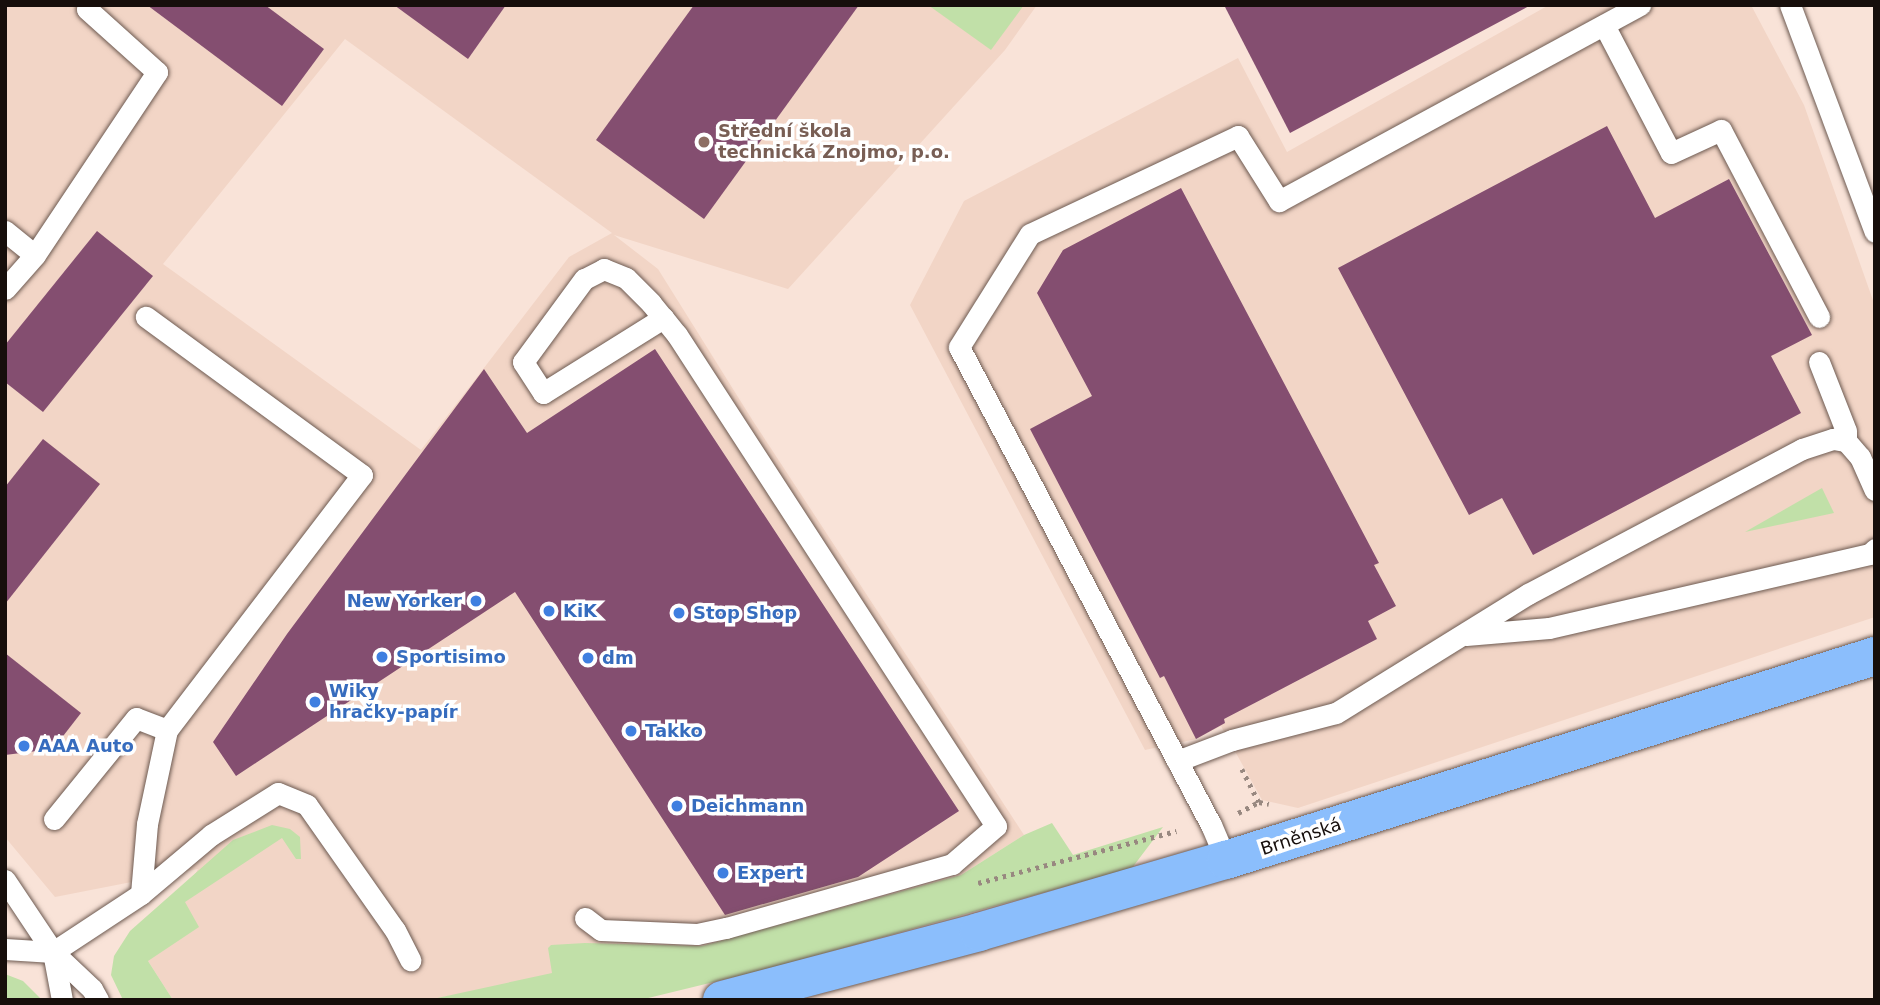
<!DOCTYPE html>
<meta charset="utf-8">
<style>
body{margin:0}
#map{position:relative;width:1880px;height:1005px;overflow:hidden;background:#f9e3d8;font-family:"DejaVu Sans",sans-serif}
div>[style]{position:absolute}
[style*='--x']{left:calc(var(--x)*1px);top:calc(var(--y)*1px);width:calc(var(--w)*1px);rotate:calc(var(--a)*1deg)}
.built>*{inset:0;background:#f2d5c6}
.green>*{inset:0;background:#c1e0a8}
.building>*{inset:0;background:#844e70}
.path>*{height:4.5px;margin-top:-2.25px;transform-origin:0;background:repeating-linear-gradient(90deg,#988880 0 3.5px,transparent 0 8.5px)}
.roads{filter:drop-shadow(0 0 2px #6d5a51) drop-shadow(0 0 2px #6d5a51)}
.lane>*{height:21px;margin:-10.5px;padding:0 10.5px;transform-origin:10.5px;border-radius:10.5px;background:#fff}
.primary>*{height:38px;margin:-19px;padding:0 19px;transform-origin:19px;border-radius:19px;background:#8bbefc}
.dots>*{width:19px;height:19px;translate:-50% -50%;box-sizing:border-box;border:4px solid #fff;border-radius:50%}
span{translate:-50% -50%;white-space:nowrap;text-align:center;line-height:1.15;-webkit-text-stroke:7px #fff;paint-order:stroke}
.education-label{font-size:18px;color:#785e54;font-weight:700}
.left{translate:0 -50%;text-align:left}
.shop-label{font-size:18px;color:#366cbe;font-weight:700}
.right{translate:-100% -50%;text-align:right}
.street-label{font-size:18px;color:#160e0b}
.frame{position:absolute;inset:0;border:7px solid #160e0b;pointer-events:none}
</style>
<div id="map">
<div class="built">
<div style="clip-path:polygon(evenodd,5px 5px,1037px 5px,1005px 50px,788px 289px,614px 235px,658px 269px,753px 421px,1024px 835px,961px 875px,710px 944px,428px 1000px,173px 1000px,148px 961px,198px 869px,55px 897px,5px 837px,5px 5px,345px 39px,612px 233px,569px 257px,421px 450px,163px 264px,345px 39px)"></div>
<div style="clip-path:polygon(1549px 5px,1751px 5px,1804px 105px,1875px 306px,1875px 617px,1298px 808px,1262px 800px,1221px 726px,1196px 739px,1145px 750px,910px 305px,964px 201px,1238px 58px,1287px 152px)"></div>
</div>
<div class="green">
<div style="clip-path:polygon(928px 5px,1024px 5px,991px 50px)"></div>
<div style="clip-path:polygon(1822px 488px,1834px 513px,1745px 532px)"></div>
<div style="clip-path:polygon(1052px 823px,1073px 855px,1163px 827px,1132px 868px,775px 967px,640px 1000px,428px 1000px,552px 973px,548px 948px,551px 945px,585px 943px,702px 946px,961px 875px,1024px 835px)"></div>
<div style="clip-path:polygon(272px 825px,290px 829px,300px 837px,301px 859px,296px 859px,282px 838px,185px 902px,199px 927px,148px 961px,173px 1000px,123px 1000px,111px 975px,114px 956px,130px 931px,233px 840px)"></div>
<div style="clip-path:polygon(5px 974px,23px 981px,42px 1000px,5px 1000px)"></div>
</div>
<div class="building">
<div style="clip-path:polygon(147px 5px,265px 5px,324px 49px,282px 106px)"></div>
<div style="clip-path:polygon(394px 5px,506px 5px,468px 59px)"></div>
<div style="clip-path:polygon(694px 5px,859px 5px,704px 219px,596px 140px)"></div>
<div style="clip-path:polygon(1224px 5px,1531px 5px,1290px 133px)"></div>
<div style="clip-path:polygon(1607px 126px,1655px 218px,1729px 179px,1812px 335px,1771px 356px,1801px 413px,1533px 555px,1502px 498px,1469px 515px,1338px 268px)"></div>
<div style="clip-path:polygon(1181px 188px,1379px 563px,1374px 565px,1396px 606px,1368px 621px,1377px 639px,1224px 719px,1225px 723px,1196px 739px,1164px 676px,1160px 678px,1030px 429px,1092px 396px,1037px 293px,1063px 250px)"></div>
<div style="clip-path:polygon(97px 231px,153px 276px,43px 412px,5px 382px,5px 345px)"></div>
<div style="clip-path:polygon(655px 349px,959px 811px,858px 877px,725px 915px,515px 592px,236px 776px,213px 742px,287px 634px,484px 369px,527px 433px)"></div>
<div style="clip-path:polygon(43px 439px,100px 484px,5px 604px,5px 487px)"></div>
<div style="clip-path:polygon(5px 653px,81px 713px,53px 749px,5px 755px)"></div>
</div>
<div class="path">
<div style="--x:1242;--y:769;--w:37;--a:63"></div>
<div style="--x:1238;--y:813;--w:24;--a:-28"></div>
<div style="--x:1259;--y:802;--w:10;--a:11"></div>
<div style="--x:978;--y:883;--w:205;--a:-14.7"></div>
</div>
<div class="roads">
<div class="lane">
<div style="--x:1790;--y:5;--w:242;--a:69.5"></div>
<div style="--x:1604;--y:25;--w:144;--a:62.4"></div>
<div style="--x:1671;--y:153;--w:55;--a:-24.7"></div>
<div style="--x:1721;--y:130;--w:211;--a:62.3"></div>
<div style="--x:5;--y:231;--w:38;--a:39"></div>
<div style="--x:35;--y:255;--w:45;--a:131.4"></div>
<div style="--x:35;--y:255;--w:220;--a:-56.3"></div>
<div style="--x:157;--y:72;--w:94;--a:-138"></div>
<div style="--x:87;--y:9;--w:4;--a:-63"></div>
<div style="--x:1819;--y:362;--w:74;--a:68.6"></div>
<div style="--x:1846;--y:431;--w:10;--a:90"></div>
<div style="--x:1466;--y:635;--w:83;--a:-4.8"></div>
<div style="--x:1549;--y:628;--w:329;--a:-13"></div>
<div style="--x:1870;--y:554;--w:7;--a:-45"></div>
<div style="--x:1177;--y:761;--w:59;--a:-20.9"></div>
<div style="--x:1232;--y:740;--w:107;--a:-14.6"></div>
<div style="--x:1336;--y:713;--w:226;--a:-31.8"></div>
<div style="--x:1528;--y:594;--w:310;--a:-27.9"></div>
<div style="--x:1802;--y:449;--w:33;--a:-18"></div>
<div style="--x:1833;--y:439;--w:13;--a:9"></div>
<div style="--x:1846;--y:441;--w:21;--a:49"></div>
<div style="--x:1860;--y:457;--w:36;--a:66"></div>
<div style="--x:54;--y:819;--w:130;--a:-50.9"></div>
<div style="--x:136;--y:718;--w:33;--a:21"></div>
<div style="--x:1226;--y:860;--w:38;--a:-113"></div>
<div style="--x:1211;--y:825;--w:540;--a:-117.8"></div>
<div style="--x:959;--y:347;--w:133;--a:-57.9"></div>
<div style="--x:1030;--y:234;--w:230;--a:-25.2"></div>
<div style="--x:1238;--y:136;--w:77;--a:57.8"></div>
<div style="--x:1279;--y:201;--w:411;--a:-28.5"></div>
<div style="--x:5;--y:880;--w:87;--a:56.3"></div>
<div style="--x:53;--y:952;--w:54;--a:43.5"></div>
<div style="--x:92;--y:989;--w:13;--a:61"></div>
<div style="--x:141;--y:894;--w:70;--a:-85.1"></div>
<div style="--x:147;--y:824;--w:96;--a:-78"></div>
<div style="--x:167;--y:730;--w:321;--a:-52.6"></div>
<div style="--x:362;--y:475;--w:268;--a:-143.8"></div>
<div style="--x:585;--y:918;--w:20;--a:37"></div>
<div style="--x:601;--y:930;--w:96;--a:2.4"></div>
<div style="--x:697;--y:934;--w:30;--a:-12"></div>
<div style="--x:726;--y:928;--w:235;--a:-15.8"></div>
<div style="--x:952;--y:864;--w:58;--a:-40.8"></div>
<div style="--x:996;--y:826;--w:586;--a:-123.01"></div>
<div style="--x:677;--y:335;--w:22;--a:-129"></div>
<div style="--x:663;--y:318;--w:19;--a:-129"></div>
<div style="--x:651;--y:303;--w:35;--a:-135"></div>
<div style="--x:626;--y:278;--w:24;--a:-158"></div>
<div style="--x:604;--y:269;--w:22;--a:153"></div>
<div style="--x:584;--y:279;--w:103;--a:126.3"></div>
<div style="--x:523;--y:362;--w:37;--a:57"></div>
<div style="--x:543;--y:393;--w:142;--a:-32"></div>
<div style="--x:5;--y:949;--w:48;--a:3.6"></div>
<div style="--x:53;--y:952;--w:105;--a:-33.4"></div>
<div style="--x:141;--y:894;--w:92;--a:-40.1"></div>
<div style="--x:211;--y:835;--w:79;--a:-32.1"></div>
<div style="--x:278;--y:793;--w:31;--a:22"></div>
<div style="--x:307;--y:805;--w:153;--a:54.9"></div>
<div style="--x:395;--y:930;--w:34;--a:63"></div>
<div style="--x:53;--y:952;--w:49;--a:79.4"></div>
</div>
<div class="primary">
<div style="--x:722;--y:1000;--w:266;--a:-14.8"></div>
<div style="--x:979;--y:932;--w:257;--a:-16.3"></div>
<div style="--x:1226;--y:860;--w:680;--a:-17.45"></div>
</div>
</div>
<div class="dots">
<div style="left:704px;top:142px;background:#8d6e63"></div>
<div style="left:476px;top:601px;background:#3f7fe0"></div>
<div style="left:549px;top:611px;background:#3f7fe0"></div>
<div style="left:679px;top:613px;background:#3f7fe0"></div>
<div style="left:382px;top:657px;background:#3f7fe0"></div>
<div style="left:588px;top:658px;background:#3f7fe0"></div>
<div style="left:315px;top:702px;background:#3f7fe0"></div>
<div style="left:631px;top:731px;background:#3f7fe0"></div>
<div style="left:24px;top:746px;background:#3f7fe0"></div>
<div style="left:677px;top:806px;background:#3f7fe0"></div>
<div style="left:723px;top:873px;background:#3f7fe0"></div>
</div>
<div class="education-label">
<span class="left" style="left:718px;top:142px">Střední škola<br>technická Znojmo, p.o.</span>
</div>
<div class="shop-label">
<span class="right" style="left:462px;top:601px">New Yorker</span>
<span class="left" style="left:563px;top:611px">KiK</span>
<span class="left" style="left:693px;top:613px">Stop Shop</span>
<span class="left" style="left:396px;top:657px">Sportisimo</span>
<span class="left" style="left:602px;top:658px">dm</span>
<span class="left" style="left:329px;top:702px">Wiky<br>hračky-papír</span>
<span class="left" style="left:645px;top:731px">Takko</span>
<span class="left" style="left:38px;top:746px">AAA Auto</span>
<span class="left" style="left:691px;top:806px">Deichmann</span>
<span class="left" style="left:737px;top:873px">Expert</span>
</div>
<div class="street-label">
<span style="left:1301px;top:837px;rotate:-18deg">Brněnská</span>
</div>
<div class="frame"></div>
</div>
